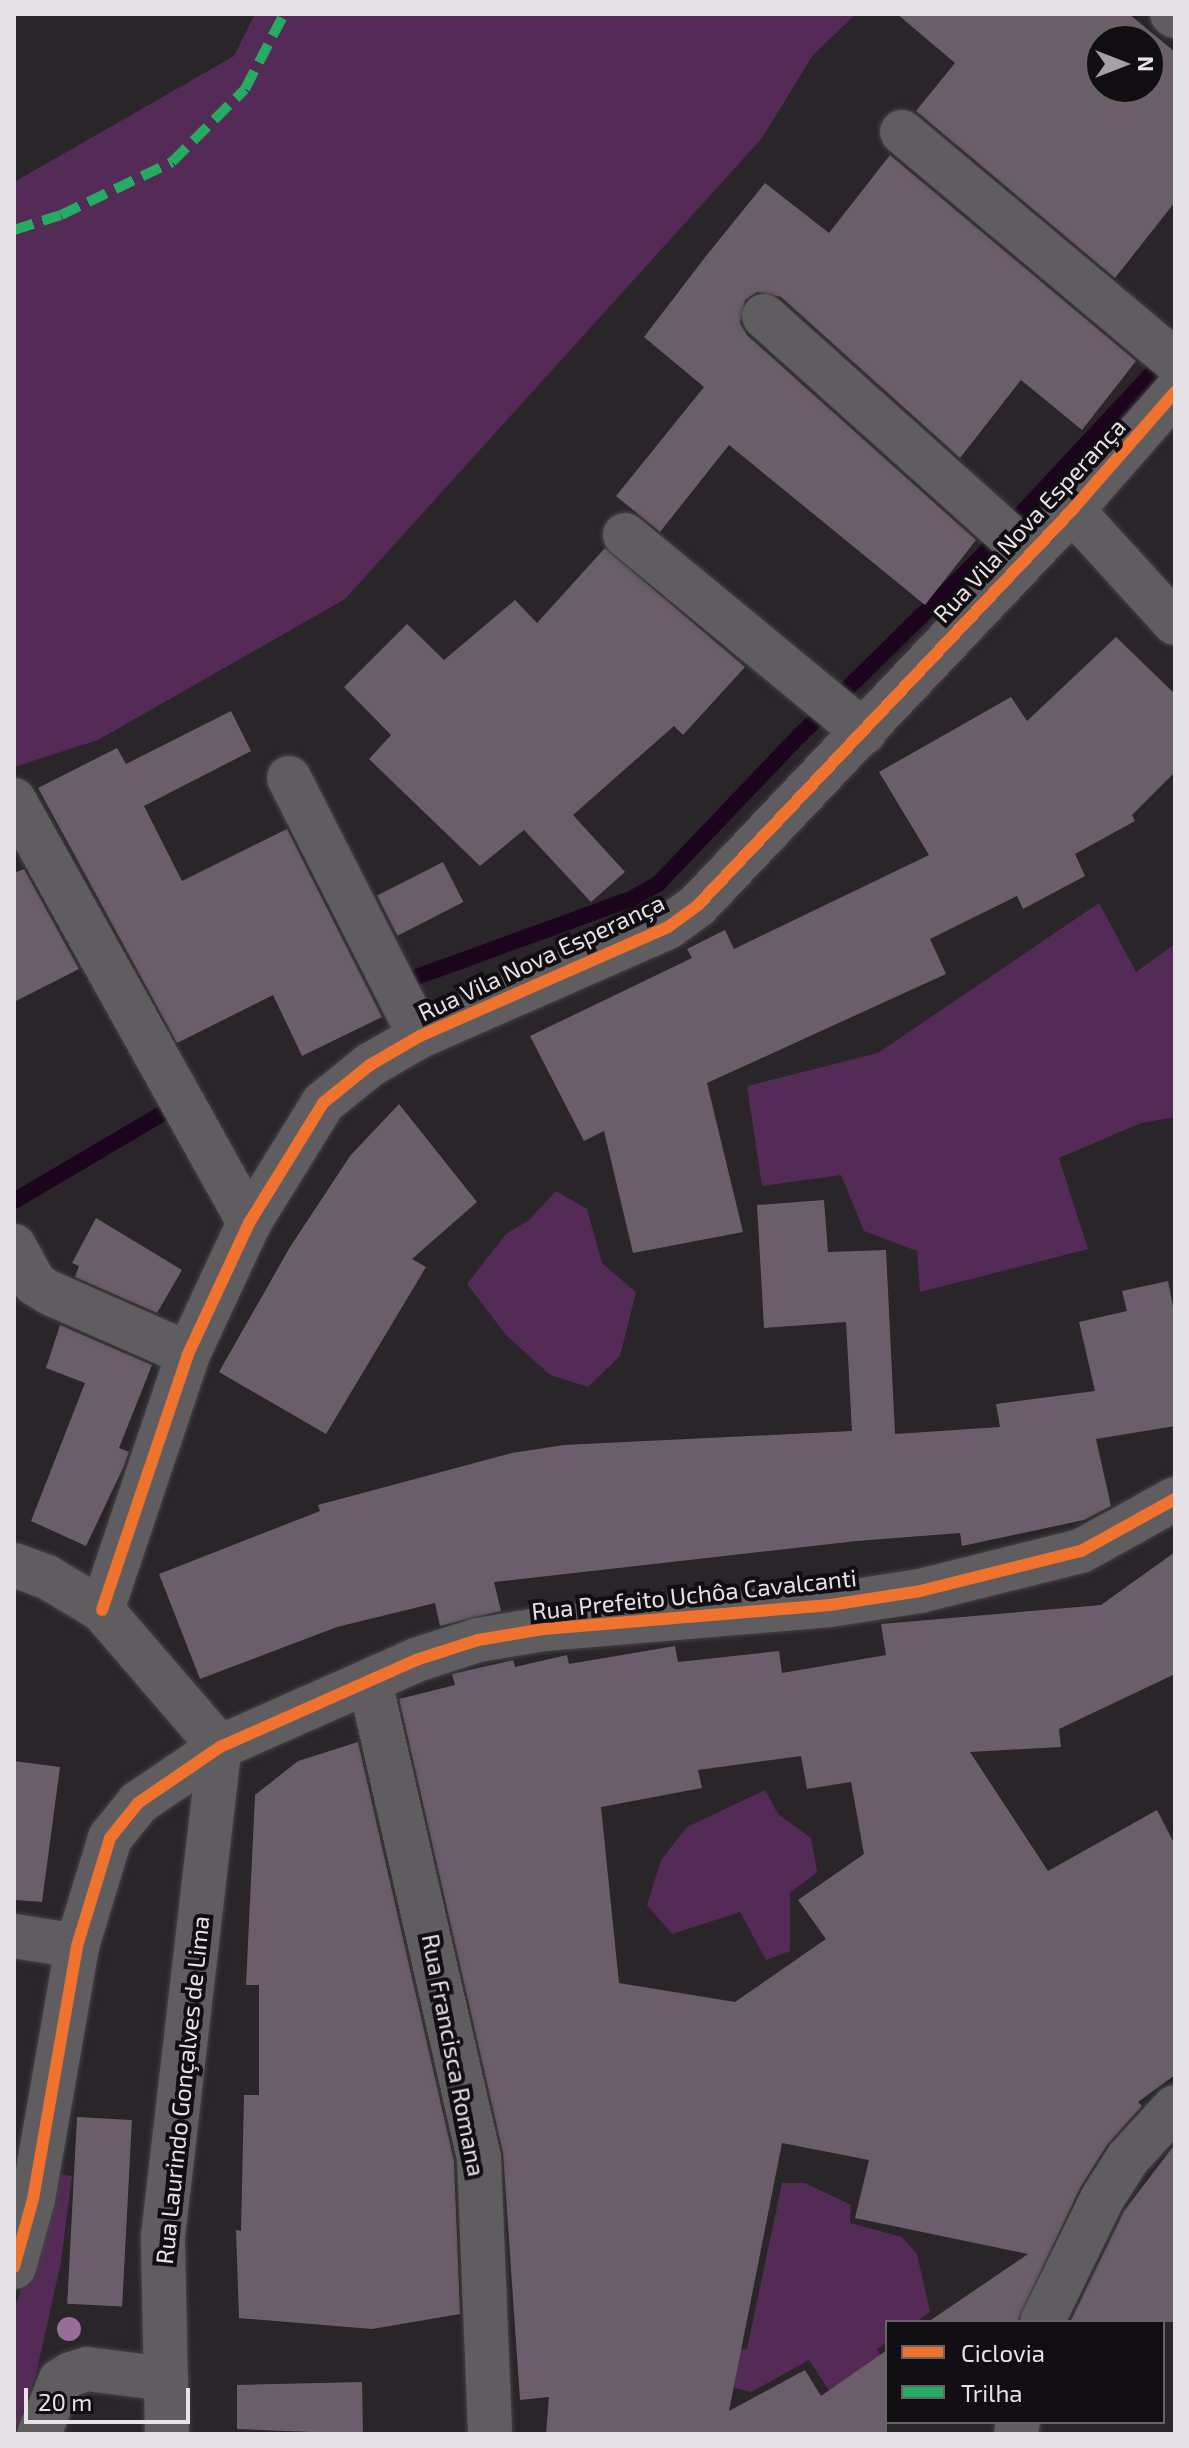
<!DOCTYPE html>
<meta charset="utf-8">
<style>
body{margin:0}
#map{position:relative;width:1189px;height:2448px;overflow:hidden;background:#292529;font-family:"Exo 2",sans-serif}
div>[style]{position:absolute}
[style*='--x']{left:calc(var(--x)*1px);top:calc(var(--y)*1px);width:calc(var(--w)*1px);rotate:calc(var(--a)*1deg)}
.green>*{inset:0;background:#542b56}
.stream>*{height:16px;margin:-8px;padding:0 8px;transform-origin:8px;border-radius:8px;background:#1c031e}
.building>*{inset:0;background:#6a5e6a;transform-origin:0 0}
.roads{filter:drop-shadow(0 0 2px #454145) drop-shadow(0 0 2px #454145)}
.minor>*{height:44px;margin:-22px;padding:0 22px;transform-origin:22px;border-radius:22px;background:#605d60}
.quiet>*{height:10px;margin-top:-5px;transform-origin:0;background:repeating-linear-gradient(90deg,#26ab63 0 20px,transparent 0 30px)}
.cycleway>*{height:12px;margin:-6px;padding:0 6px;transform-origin:6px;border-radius:6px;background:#ef722f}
.trees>*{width:24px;height:24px;margin:-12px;border-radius:50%;background:#996d99}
span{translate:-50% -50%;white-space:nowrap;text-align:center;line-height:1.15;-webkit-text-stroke:8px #110e11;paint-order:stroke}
.street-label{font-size:24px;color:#e7e2e7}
.frame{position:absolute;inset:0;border:16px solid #e7e2e7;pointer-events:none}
.legend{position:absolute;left:885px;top:2320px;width:280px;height:104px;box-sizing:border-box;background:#110e11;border:2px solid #676367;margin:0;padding:10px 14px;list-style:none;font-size:24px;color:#e7e2e7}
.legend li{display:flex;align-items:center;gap:16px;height:40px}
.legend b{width:40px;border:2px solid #676367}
.north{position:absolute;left:1085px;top:24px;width:80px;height:80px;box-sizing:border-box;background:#110e11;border:2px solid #676367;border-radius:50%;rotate:90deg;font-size:22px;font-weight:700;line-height:32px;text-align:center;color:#e7e2e7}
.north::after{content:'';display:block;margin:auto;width:28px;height:36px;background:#a4a0a4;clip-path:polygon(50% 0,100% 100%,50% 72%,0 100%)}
.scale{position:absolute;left:24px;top:2388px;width:166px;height:36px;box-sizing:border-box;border:4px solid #e7e2e7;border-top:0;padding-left:10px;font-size:24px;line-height:28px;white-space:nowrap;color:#e7e2e7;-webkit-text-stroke:6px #110e11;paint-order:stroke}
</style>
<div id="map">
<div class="green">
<div style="clip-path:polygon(255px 14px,856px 14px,813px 55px,762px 138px,345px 599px,98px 740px,14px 767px,14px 182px,234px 56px)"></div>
<div style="clip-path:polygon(1099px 903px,1136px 972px,1175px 944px,1175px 1117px,1141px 1123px,1059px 1158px,1088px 1249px,920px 1292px,917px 1251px,864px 1231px,841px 1175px,762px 1186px,747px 1086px,878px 1053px)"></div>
<div style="clip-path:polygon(556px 1191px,587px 1209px,602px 1263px,636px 1292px,620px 1356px,588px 1387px,550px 1375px,506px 1335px,467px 1284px,506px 1234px,529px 1220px)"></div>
<div style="clip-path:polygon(765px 1790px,778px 1814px,811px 1838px,817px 1872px,790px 1893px,790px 1951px,766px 1960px,740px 1912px,672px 1934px,647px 1905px,661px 1860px,687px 1827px)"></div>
<div style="clip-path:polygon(59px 2174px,72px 2176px,61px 2262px,35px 2379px,14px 2434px,14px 2310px)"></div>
<div style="clip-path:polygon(782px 2183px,805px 2183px,851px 2205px,850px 2223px,902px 2237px,917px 2254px,930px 2312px,916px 2322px,887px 2322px,887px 2342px,877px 2349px,887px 2367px,844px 2413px,809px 2360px,751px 2392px,719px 2384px,726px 2348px,747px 2349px)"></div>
</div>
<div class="stream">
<div style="--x:411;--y:979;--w:234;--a:-20"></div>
<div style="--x:631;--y:899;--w:31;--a:-29"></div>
<div style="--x:658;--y:884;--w:206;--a:-46.4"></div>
<div style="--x:800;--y:735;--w:250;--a:-44.5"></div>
<div style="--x:978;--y:560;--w:280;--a:-47"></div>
<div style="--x:14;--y:1201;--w:181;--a:-30.5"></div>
</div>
<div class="building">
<div style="clip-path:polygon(evenodd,897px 14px,1129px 14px,1175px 52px,1175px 202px,1115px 278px,916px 111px,955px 63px,897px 14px,1101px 40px,1149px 40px,1149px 88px,1101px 88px,1101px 40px)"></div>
<div style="clip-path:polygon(890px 155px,1136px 361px,1082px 430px,1021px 380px,960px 458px,781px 297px,757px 292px,745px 300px,740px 323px,747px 335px,976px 540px,925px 605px,729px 445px,660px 532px,616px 496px,704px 387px,644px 337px,706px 256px,765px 183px,829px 233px)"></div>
<div style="clip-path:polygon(605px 548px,745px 667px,683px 735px,674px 726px,573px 815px,625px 872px,591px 902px,524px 830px,480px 866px,369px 759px,391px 735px,344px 687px,407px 624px,444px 660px,515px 600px,537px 623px)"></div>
<div style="clip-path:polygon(1116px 637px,1175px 694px,1175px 772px,1132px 815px,1135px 821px,1075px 854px,1085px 876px,1023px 909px,1017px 896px,930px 939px,946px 974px,707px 1083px,743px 1232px,633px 1253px,604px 1131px,584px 1141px,530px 1036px,692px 958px,687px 949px,725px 930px,734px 949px,929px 855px,879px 772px,1011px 697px,1027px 721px)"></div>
<div style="clip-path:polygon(231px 711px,251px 751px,144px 806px,182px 881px,287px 829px,382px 1017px,302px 1056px,273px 995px,177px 1043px,38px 788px,117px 748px,126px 764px)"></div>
<div style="left:443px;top:862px;width:45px;height:74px;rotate:63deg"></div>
<div style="clip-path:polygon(24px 869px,79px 969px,14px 1002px,14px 873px)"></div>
<div style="clip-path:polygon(399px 1104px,477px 1202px,412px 1259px,426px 1267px,326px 1434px,219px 1372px,290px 1247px,350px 1156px)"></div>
<div style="clip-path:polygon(824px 1200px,828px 1252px,886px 1250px,895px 1434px,1000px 1427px,996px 1404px,1095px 1391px,1079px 1322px,1127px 1311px,1122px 1291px,1168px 1281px,1175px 1317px,1175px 1426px,1096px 1439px,1111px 1506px,1084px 1520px,962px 1546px,960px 1533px,857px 1541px,494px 1582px,501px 1611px,440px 1626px,435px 1603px,337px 1627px,200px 1679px,159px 1574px,320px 1511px,318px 1505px,512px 1453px,564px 1445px,852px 1431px,846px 1322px,764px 1328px,757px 1205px)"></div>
<div style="clip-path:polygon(96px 1218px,182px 1270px,157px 1313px,75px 1277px,79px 1266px,72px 1263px)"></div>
<div style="clip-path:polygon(60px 1325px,152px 1365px,119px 1448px,129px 1452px,124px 1466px,86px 1546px,31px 1521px,85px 1383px,46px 1368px)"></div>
<div style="clip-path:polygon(evenodd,1175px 1552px,1175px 1674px,1059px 1729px,1061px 1747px,970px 1752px,1048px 1871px,1157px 1810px,1175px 1845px,1175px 2075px,1138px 2102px,1142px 2106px,1107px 2145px,1080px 2188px,1017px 2322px,928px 2322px,1028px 2254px,855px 2218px,869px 2160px,782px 2143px,729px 2411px,805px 2370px,821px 2396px,887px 2350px,887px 2434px,546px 2434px,549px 2397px,520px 2400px,503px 2153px,399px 1699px,455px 1685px,452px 1674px,513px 1660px,515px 1667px,567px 1655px,569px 1664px,675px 1646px,678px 1662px,779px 1651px,782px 1673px,886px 1655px,881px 1624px,1101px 1605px,1175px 1552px,801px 1756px,807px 1789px,851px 1782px,864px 1854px,798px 1900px,826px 1939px,735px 2002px,619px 1983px,601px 1807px,702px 1788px,698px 1770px,801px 1756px)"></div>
<div style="clip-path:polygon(358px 1742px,454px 2161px,460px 2314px,372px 2329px,239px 2318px,236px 2230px,241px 2231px,244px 2095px,259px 2095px,259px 1985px,246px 1985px,255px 1795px,298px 1761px)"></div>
<div style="clip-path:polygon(14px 1761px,60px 1767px,42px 1902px,14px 1900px)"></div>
<div style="left:77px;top:2117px;width:55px;height:187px;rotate:3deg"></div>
<div style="clip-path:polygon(1175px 2144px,1175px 2322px,1070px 2322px,1124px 2211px)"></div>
<div style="clip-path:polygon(362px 2382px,363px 2434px,237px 2429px,237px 2385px)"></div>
</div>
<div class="roads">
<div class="minor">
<div style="--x:1172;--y:14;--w:4;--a:34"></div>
<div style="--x:902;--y:132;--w:356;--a:40"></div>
<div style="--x:764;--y:316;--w:355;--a:41.9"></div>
<div style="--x:1072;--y:510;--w:153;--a:47.7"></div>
<div style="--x:625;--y:535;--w:310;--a:39.5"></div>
<div style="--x:289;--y:778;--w:289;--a:63.1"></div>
<div style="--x:14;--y:800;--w:484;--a:60.9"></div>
<div style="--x:14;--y:1246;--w:43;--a:61.1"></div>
<div style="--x:35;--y:1284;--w:17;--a:31"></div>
<div style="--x:50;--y:1293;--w:151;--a:23.8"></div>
<div style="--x:14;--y:1565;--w:35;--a:20"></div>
<div style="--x:47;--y:1577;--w:64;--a:31"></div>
<div style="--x:102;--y:1610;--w:181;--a:49.3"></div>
<div style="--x:102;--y:1610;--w:270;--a:-71.4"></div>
<div style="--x:188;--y:1354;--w:145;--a:-65"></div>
<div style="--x:249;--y:1223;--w:141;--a:-58.3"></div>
<div style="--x:323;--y:1103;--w:60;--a:-39"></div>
<div style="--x:370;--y:1065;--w:58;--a:-30.1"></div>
<div style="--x:420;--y:1036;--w:271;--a:-23.7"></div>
<div style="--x:668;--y:927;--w:37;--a:-36"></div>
<div style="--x:698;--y:905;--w:544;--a:-46.56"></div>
<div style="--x:1072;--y:510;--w:157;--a:-48.9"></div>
<div style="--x:370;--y:1682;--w:488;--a:77.1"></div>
<div style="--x:479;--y:2158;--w:276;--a:87.7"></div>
<div style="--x:14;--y:1936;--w:64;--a:9"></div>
<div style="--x:14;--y:2267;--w:71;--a:-74.4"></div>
<div style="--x:33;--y:2199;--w:257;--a:-80.1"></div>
<div style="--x:77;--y:1946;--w:113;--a:-73"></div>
<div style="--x:110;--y:1838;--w:45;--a:-51.3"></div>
<div style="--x:138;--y:1803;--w:99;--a:-34.3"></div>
<div style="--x:220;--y:1747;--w:214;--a:-23.9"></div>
<div style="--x:416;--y:1660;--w:65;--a:-17.9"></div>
<div style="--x:478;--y:1640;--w:67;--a:-9.5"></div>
<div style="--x:544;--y:1629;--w:287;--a:-4.8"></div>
<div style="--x:830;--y:1605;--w:91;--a:-8.8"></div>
<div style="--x:920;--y:1591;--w:166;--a:-14"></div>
<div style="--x:1081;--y:1551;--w:107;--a:-29"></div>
<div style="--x:1042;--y:2322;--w:137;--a:-64"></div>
<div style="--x:1102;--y:2199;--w:49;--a:-57.6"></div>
<div style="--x:1128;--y:2158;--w:69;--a:-47.3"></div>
<div style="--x:39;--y:2434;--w:57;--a:-68.4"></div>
<div style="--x:60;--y:2381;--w:13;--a:-32"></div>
<div style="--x:71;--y:2374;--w:17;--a:-17"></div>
<div style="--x:87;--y:2369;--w:80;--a:7.2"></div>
<div style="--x:167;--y:2434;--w:198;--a:-91.2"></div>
<div style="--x:163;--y:2236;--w:492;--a:-83.4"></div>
<div style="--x:1016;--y:2434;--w:12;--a:-81"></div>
</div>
</div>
<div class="quiet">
<div style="--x:14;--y:230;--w:49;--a:-17.7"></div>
<div style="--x:61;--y:215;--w:123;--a:-25.5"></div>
<div style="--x:172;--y:162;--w:103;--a:-45"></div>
<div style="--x:245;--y:89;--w:85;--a:-62.5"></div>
</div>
<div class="cycleway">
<div style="--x:102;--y:1610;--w:270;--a:-71.4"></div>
<div style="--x:188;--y:1354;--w:145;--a:-65"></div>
<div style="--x:249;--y:1223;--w:141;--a:-58.3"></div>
<div style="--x:323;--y:1103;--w:60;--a:-39"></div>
<div style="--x:370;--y:1065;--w:58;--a:-30.1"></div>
<div style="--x:420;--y:1036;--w:271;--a:-23.7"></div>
<div style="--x:668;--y:927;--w:37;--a:-36"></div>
<div style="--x:698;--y:905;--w:544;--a:-46.56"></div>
<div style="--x:1072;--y:510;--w:157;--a:-48.9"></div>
<div style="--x:14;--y:2267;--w:71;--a:-74.4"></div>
<div style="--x:33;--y:2199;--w:257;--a:-80.1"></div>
<div style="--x:77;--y:1946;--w:113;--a:-73"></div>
<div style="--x:110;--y:1838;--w:45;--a:-51.3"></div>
<div style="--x:138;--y:1803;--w:99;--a:-34.3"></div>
<div style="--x:220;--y:1747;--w:214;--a:-23.9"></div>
<div style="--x:416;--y:1660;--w:65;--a:-17.9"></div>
<div style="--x:478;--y:1640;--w:67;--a:-9.5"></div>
<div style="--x:544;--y:1629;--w:287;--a:-4.8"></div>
<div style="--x:830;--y:1605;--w:91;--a:-8.8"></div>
<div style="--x:920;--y:1591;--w:166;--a:-14"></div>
<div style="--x:1081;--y:1551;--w:107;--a:-29"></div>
</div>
<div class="trees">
<div style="left:69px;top:2329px"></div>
</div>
<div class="street-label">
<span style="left:1029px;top:520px;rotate:-47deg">Rua Vila Nova Esperança</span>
<span style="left:541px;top:957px;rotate:-25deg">Rua Vila Nova Esperança</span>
<span style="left:694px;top:1594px;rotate:-6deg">Rua Prefeito Uchôa Cavalcanti</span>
<span style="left:454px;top:2055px;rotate:79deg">Rua Francisca Romana</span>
<span style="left:182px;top:2090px;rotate:-84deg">Rua Laurindo Gonçalves de Lima</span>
</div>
<div class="frame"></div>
<ul class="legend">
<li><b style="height:10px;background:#ef722f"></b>Ciclovia</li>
<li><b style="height:10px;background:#26ab63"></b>Trilha</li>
</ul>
<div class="north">N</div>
<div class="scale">20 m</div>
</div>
